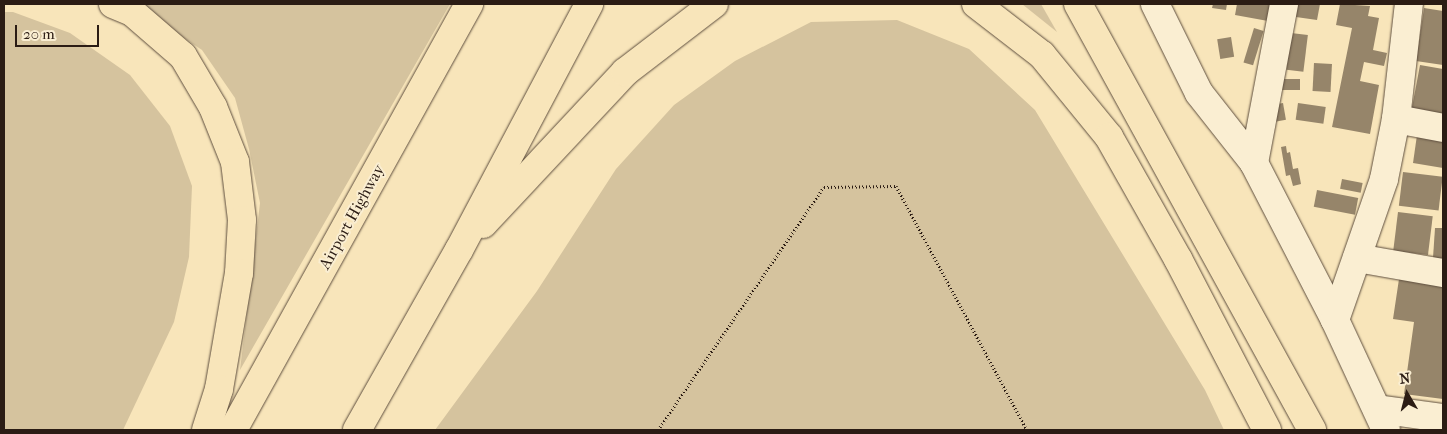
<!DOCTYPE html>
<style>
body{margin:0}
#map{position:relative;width:1447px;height:434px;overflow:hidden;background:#f8e5ba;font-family:"IM FELL French Canon",serif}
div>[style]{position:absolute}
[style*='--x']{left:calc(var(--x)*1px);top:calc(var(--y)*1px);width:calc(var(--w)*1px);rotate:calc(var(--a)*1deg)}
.green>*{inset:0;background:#d5c39e}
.building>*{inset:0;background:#96856a;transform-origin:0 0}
.path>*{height:3px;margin-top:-1.5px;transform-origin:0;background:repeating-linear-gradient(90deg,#2b1c14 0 1px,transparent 0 3.5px)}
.roads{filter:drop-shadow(0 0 1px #5e4e3e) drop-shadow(0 0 1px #5e4e3e)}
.minor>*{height:28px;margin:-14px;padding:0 14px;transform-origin:14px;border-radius:14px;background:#faeed2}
.highway>*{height:28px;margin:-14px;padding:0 14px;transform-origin:14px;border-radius:14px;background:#f8e5ba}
span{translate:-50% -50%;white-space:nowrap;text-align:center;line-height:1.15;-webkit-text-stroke:4px #faeed2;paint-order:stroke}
.street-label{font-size:16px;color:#2b1c14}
.frame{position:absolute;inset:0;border:5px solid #2b1c14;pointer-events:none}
.north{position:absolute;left:1382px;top:369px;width:50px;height:50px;-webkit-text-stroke:4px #faeed2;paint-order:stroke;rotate:352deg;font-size:14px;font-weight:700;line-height:20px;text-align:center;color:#2b1c14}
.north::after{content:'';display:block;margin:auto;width:18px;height:22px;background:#2b1c14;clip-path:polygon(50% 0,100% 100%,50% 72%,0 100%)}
.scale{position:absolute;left:15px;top:25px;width:84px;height:22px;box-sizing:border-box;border:2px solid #2b1c14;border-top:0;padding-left:6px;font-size:15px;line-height:18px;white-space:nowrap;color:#2b1c14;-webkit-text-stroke:4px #faeed2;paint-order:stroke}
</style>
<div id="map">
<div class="green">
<div style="clip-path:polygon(133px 4px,450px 4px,240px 370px,260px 203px,249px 149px,235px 98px,202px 50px)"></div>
<div style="clip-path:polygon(1022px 4px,1041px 4px,1057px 32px)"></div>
<div style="clip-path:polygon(4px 12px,13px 12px,70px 33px,130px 75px,170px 126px,192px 186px,189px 257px,174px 322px,123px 430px,4px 430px)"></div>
<div style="clip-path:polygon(897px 20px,969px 49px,1035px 110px,1205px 390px,1224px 430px,435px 430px,537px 291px,616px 169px,674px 105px,735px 61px,811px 22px)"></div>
</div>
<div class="building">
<div style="clip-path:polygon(1213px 4px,1227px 4px,1226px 10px,1212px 8px)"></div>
<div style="clip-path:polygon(1237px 4px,1271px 4px,1268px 21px,1235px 15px)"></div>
<div style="clip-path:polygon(1291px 4px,1320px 4px,1317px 20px,1289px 16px)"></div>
<div style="clip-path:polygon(1340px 4px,1370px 6px,1368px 16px,1379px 18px,1373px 50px,1387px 53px,1384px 66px,1364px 62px,1360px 81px,1379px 85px,1370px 134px,1332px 127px,1352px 28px,1336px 25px)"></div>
<div style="clip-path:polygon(1424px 8px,1443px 11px,1443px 65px,1416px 61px)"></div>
<div style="left:1254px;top:28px;width:10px;height:36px;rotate:17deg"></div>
<div style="left:1291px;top:33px;width:17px;height:37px;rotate:7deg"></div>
<div style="left:1231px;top:37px;width:20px;height:14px;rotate:81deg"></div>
<div style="left:1314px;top:63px;width:18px;height:28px;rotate:3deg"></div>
<div style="clip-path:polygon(1420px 65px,1443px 69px,1443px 124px,1410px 118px)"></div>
<div style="left:1300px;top:79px;width:11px;height:19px;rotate:90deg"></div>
<div style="left:1283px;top:103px;width:17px;height:11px;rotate:80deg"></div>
<div style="left:1298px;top:103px;width:28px;height:17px;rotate:8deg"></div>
<div style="clip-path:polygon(1417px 135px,1443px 139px,1443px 168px,1413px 163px)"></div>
<div style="clip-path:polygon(1286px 146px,1287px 153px,1290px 152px,1293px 169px,1298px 168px,1301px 184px,1293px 186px,1290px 175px,1286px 176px,1281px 147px)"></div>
<div style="left:1403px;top:172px;width:40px;height:34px;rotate:7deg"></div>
<div style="left:1342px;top:179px;width:21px;height:10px;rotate:11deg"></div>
<div style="left:1317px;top:190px;width:42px;height:17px;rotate:11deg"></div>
<div style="left:1398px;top:212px;width:35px;height:39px;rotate:7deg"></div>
<div style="clip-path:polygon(1435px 228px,1443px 228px,1443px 258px,1433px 258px)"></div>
<div style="clip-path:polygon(1399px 279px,1443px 285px,1443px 399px,1404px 394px,1414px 322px,1393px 319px)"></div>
</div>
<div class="path">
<div style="--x:658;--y:430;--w:294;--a:-55.7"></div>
<div style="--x:824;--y:187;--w:72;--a:-0.8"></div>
<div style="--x:896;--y:186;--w:277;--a:61.8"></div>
</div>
<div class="roads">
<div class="minor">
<div style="--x:1155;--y:4;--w:99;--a:63.7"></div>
<div style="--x:1199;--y:93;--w:89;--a:51.8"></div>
<div style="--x:1254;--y:163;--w:177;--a:62.7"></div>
<div style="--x:1335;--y:320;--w:121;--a:65.1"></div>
<div style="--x:1396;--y:119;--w:48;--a:10.8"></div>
<div style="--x:1254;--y:163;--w:162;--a:-79.3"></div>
<div style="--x:1357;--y:258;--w:87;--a:9.9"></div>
<div style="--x:1335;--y:320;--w:149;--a:-70.8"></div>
<div style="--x:1384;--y:179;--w:61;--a:-78.7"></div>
<div style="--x:1396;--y:119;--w:116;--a:-83.6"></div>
<div style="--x:1377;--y:409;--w:67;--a:7.8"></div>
</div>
<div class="highway">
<div style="--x:113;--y:4;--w:21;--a:23"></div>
<div style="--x:132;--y:12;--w:67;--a:40.8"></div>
<div style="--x:183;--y:56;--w:59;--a:59.5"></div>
<div style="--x:213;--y:107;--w:59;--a:68.2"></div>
<div style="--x:235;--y:162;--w:58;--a:83.1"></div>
<div style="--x:242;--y:220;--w:53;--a:93.2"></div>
<div style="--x:239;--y:273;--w:118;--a:99.8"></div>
<div style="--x:219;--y:389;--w:43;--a:107.6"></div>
<div style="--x:976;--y:4;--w:83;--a:37.7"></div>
<div style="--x:1042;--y:55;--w:106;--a:50.7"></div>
<div style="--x:1109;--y:137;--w:140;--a:60.5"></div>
<div style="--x:1178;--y:259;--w:193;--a:62.5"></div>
<div style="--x:1078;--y:4;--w:486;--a:61.2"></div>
<div style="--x:483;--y:224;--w:208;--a:-46.9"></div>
<div style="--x:625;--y:72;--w:112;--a:-37.4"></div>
<div style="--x:233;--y:430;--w:487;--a:-61"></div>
<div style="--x:357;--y:430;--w:207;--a:-60.5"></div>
<div style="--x:459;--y:250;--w:278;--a:-62.1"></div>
</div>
</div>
<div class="street-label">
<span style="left:352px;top:217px;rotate:-61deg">Airport Highway</span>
</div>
<div class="frame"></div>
<div class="north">N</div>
<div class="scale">20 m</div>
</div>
